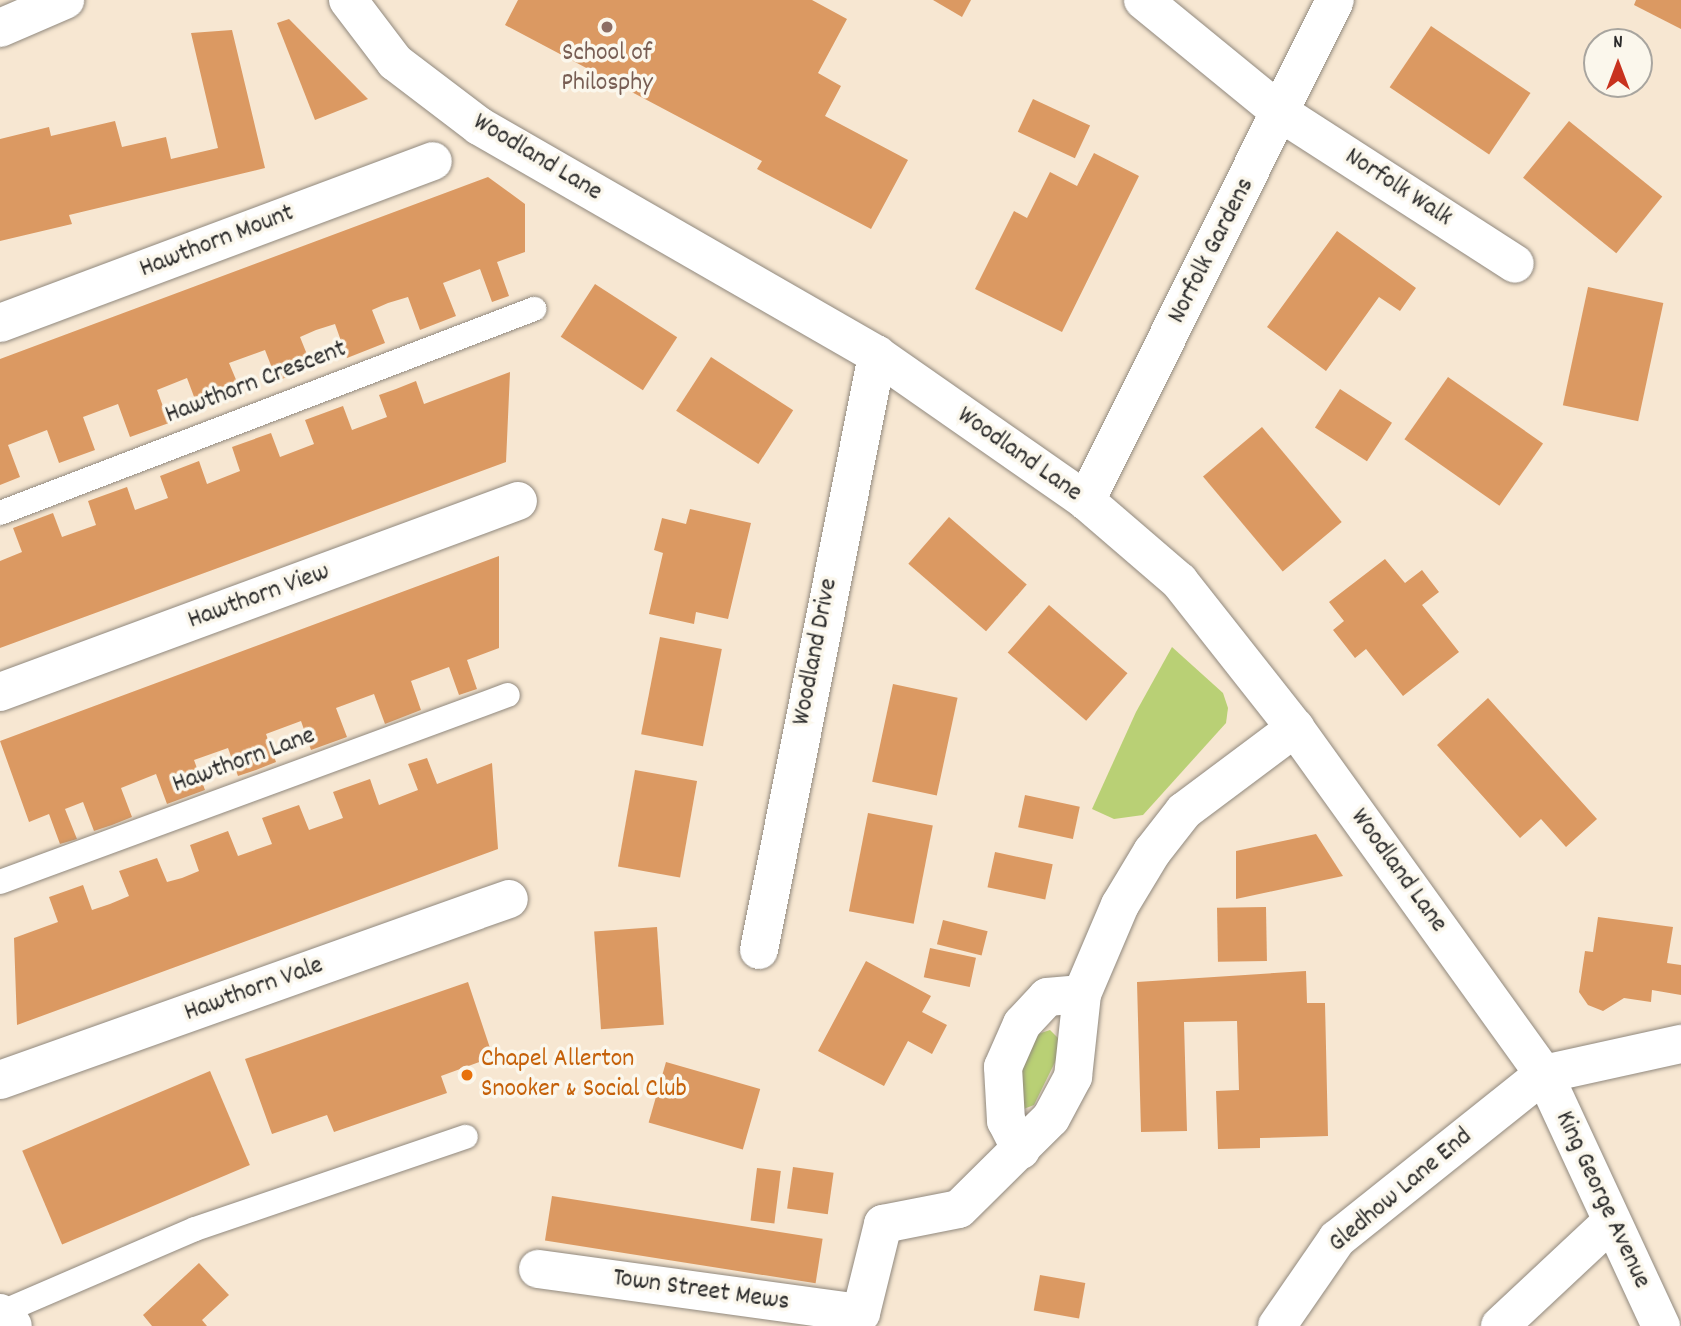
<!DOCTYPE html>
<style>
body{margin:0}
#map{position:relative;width:1681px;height:1326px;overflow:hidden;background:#f7e7d2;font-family:Dekko,sans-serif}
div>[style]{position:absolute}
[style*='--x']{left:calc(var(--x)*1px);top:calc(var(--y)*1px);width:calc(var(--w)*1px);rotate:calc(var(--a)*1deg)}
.green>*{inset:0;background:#b9d075}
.building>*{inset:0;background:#db9962;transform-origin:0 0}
.roads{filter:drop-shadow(0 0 2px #91897e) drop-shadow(0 0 2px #91897e)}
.service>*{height:24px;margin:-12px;padding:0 12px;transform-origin:12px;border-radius:12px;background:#fff}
.minor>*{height:38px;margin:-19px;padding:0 19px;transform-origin:19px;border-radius:19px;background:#fff}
.dots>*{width:19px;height:19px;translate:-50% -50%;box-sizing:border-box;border:4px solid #fbf7ec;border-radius:50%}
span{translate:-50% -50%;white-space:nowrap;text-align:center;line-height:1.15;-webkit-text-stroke:7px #fbf7ec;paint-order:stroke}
.education-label{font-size:26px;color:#785e54}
.street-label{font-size:26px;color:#2b2b2b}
.food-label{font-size:26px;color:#c56008}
.left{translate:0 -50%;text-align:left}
.north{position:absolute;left:1583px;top:28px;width:70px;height:70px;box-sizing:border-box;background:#fbf7ec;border:2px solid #a8a59f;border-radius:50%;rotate:0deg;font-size:19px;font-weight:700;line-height:28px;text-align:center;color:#2b2b2b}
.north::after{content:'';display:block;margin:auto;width:24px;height:32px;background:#c8321e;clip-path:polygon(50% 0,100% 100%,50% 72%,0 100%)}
</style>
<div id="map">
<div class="green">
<div style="clip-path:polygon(1172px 647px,1223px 693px,1228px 708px,1226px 723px,1143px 815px,1114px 819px,1092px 809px,1136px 712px)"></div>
<div style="clip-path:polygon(1050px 1030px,1059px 1039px,1058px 1056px,1034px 1105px,1021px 1110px,1013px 1094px,1035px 1035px)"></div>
</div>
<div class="building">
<div style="clip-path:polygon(518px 0,812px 0,847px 19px,818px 73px,841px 86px,825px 116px,908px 160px,871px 229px,757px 169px,762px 161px,505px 25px)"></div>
<div style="clip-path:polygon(933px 0,971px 0,962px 17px)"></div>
<div style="clip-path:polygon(1636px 0,1681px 0,1681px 29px,1634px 5px)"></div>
<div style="clip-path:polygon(289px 19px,368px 99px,315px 120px,277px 23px)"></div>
<div style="left:1431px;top:26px;width:120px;height:74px;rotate:34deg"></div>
<div style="clip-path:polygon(232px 30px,265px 168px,69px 215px,72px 224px,0 241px,0 139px,49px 127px,51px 136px,115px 121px,122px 147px,166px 137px,171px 159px,218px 148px,191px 33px)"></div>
<div style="left:1033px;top:99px;width:63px;height:36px;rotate:25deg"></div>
<div style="left:1569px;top:121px;width:120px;height:73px;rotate:39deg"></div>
<div style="clip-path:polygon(1094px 153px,1139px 176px,1062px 332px,975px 289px,1014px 211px,1027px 218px,1050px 172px,1077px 186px)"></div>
<div style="clip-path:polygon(488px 177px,525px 204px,525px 252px,497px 262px,509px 296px,492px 302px,480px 269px,443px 283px,456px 316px,420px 330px,408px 297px,388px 303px,372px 310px,385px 343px,347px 358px,335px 324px,316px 330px,300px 337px,312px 367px,277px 381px,265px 350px,229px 363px,242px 394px,220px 403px,199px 410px,187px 378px,157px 390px,169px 423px,130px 437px,118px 404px,83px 417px,95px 450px,59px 463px,47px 430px,8px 445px,20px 477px,0 485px,0 359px)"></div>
<div style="clip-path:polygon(1337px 231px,1416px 288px,1400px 311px,1379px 297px,1326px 371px,1267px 327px)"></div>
<div style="left:595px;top:284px;width:98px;height:63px;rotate:33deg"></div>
<div style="left:1588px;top:287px;width:77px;height:121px;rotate:12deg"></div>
<div style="left:711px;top:357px;width:98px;height:64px;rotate:33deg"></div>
<div style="clip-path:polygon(510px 372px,506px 462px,0 648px,0 561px,22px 552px,13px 528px,53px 513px,62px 537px,96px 525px,88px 501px,127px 487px,135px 510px,168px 498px,160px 476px,199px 461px,207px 484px,240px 471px,232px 447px,271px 433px,280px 457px,314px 444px,305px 420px,343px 406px,352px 430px,387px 417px,379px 395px,396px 389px,416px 381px,424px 404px)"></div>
<div style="left:1448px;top:377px;width:116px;height:76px;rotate:35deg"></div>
<div style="left:1340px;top:389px;width:62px;height:46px;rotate:33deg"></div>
<div style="left:1262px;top:427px;width:124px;height:77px;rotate:50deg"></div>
<div style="clip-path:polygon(690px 509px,751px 523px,728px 619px,696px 612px,694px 624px,649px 614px,663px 553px,654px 550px,662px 518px,686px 524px)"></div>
<div style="left:949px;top:517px;width:103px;height:62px;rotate:41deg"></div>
<div style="clip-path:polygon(499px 556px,499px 648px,467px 660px,477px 689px,459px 695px,449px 667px,411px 681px,421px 710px,385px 724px,374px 694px,336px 708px,347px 737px,311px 750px,301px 721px,266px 734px,276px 762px,256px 770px,238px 776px,228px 748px,194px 760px,205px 790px,167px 804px,156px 774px,121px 788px,132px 817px,112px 825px,94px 831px,83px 802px,65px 809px,77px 839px,60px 844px,49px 814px,29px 822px,0 741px)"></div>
<div style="clip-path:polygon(1385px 559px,1405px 583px,1422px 570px,1439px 592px,1422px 605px,1459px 652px,1403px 696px,1366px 649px,1355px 658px,1333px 630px,1344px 621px,1329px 602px)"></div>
<div style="left:1049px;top:605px;width:104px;height:63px;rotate:41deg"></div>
<div style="left:660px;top:637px;width:63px;height:99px;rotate:11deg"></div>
<div style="left:893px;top:684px;width:66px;height:100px;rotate:12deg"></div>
<div style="clip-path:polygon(1488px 698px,1597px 819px,1566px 847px,1541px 819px,1520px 838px,1437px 745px)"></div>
<div style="clip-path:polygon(427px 758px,437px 784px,492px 763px,498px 849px,17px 1025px,14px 938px,58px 922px,49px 897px,83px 885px,92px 910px,110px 904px,129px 896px,119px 871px,157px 858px,167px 882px,182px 878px,199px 871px,190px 845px,228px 831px,238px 856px,272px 844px,262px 818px,299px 805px,309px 830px,343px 818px,333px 792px,370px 779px,379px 805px,418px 790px,408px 764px)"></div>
<div style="left:635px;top:770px;width:63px;height:98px;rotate:10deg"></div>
<div style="left:1025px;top:795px;width:56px;height:33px;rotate:12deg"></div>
<div style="left:868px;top:813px;width:66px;height:100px;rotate:11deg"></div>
<div style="clip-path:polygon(1316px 834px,1343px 876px,1236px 899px,1236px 851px)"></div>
<div style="left:995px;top:852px;width:59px;height:36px;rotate:12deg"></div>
<div style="left:1266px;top:907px;width:54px;height:49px;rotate:89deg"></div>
<div style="clip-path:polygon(1598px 917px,1673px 927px,1667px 963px,1681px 965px,1681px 995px,1652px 990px,1651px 1002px,1624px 998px,1603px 1011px,1588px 1005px,1579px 992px,1585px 951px,1593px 952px)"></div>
<div style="left:943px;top:920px;width:46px;height:25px;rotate:14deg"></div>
<div style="left:657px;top:927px;width:98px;height:63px;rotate:86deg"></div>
<div style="left:930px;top:948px;width:47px;height:30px;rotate:12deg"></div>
<div style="clip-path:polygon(866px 961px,931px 996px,922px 1012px,947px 1025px,932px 1054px,908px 1041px,884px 1086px,818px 1051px)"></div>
<div style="clip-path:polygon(1306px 971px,1307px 1003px,1325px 1003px,1328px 1136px,1260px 1138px,1260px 1148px,1218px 1149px,1216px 1091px,1239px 1090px,1237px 1021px,1184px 1022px,1187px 1131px,1141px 1132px,1137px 982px)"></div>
<div style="clip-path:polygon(468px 982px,493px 1057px,441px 1076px,447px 1093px,334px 1132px,327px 1115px,272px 1134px,245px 1059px)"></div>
<div style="left:666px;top:1062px;width:98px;height:63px;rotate:16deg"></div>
<div style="left:210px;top:1071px;width:102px;height:204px;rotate:67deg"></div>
<div style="left:793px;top:1167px;width:41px;height:42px;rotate:8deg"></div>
<div style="left:757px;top:1168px;width:24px;height:53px;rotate:7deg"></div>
<div style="left:552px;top:1196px;width:274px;height:45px;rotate:9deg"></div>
<div style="clip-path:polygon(199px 1263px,229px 1295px,202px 1320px,207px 1326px,152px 1326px,143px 1315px)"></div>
<div style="left:1040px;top:1275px;width:46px;height:36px;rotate:10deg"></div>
</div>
<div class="roads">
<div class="service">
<div style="--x:0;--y:513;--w:572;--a:-20.91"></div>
<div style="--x:0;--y:882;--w:541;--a:-20.21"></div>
<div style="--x:0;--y:1313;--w:212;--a:-23.3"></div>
<div style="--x:195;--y:1229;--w:286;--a:-18.8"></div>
</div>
<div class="minor">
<div style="--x:348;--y:0;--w:78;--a:52.8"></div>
<div style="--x:395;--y:62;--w:106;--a:37.3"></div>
<div style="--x:479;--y:126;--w:459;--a:29.9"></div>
<div style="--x:877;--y:355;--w:255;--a:34.9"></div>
<div style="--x:1086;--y:501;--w:123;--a:40.7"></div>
<div style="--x:1179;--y:581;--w:187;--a:51.7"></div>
<div style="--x:1295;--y:728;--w:426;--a:54.3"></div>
<div style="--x:1544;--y:1074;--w:278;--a:65.1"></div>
<div style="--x:1143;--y:0;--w:178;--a:39.3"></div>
<div style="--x:1281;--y:113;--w:278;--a:32.8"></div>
<div style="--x:0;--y:28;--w:71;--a:-23.3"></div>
<div style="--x:0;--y:323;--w:462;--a:-20.5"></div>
<div style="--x:1086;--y:501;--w:559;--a:-63.57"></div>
<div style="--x:0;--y:692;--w:552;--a:-20.24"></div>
<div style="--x:759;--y:950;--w:607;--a:-78.78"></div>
<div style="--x:0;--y:1080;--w:540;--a:-19.58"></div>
<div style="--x:1021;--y:1150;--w:33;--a:-117"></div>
<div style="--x:1006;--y:1121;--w:54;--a:-93.2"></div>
<div style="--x:1003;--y:1067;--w:47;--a:-66.2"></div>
<div style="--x:1022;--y:1024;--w:37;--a:-47"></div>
<div style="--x:1047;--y:997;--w:35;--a:-5"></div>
<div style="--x:538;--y:1269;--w:326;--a:7.8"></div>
<div style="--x:861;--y:1313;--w:92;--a:-76.1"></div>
<div style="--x:883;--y:1224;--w:77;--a:-11.2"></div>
<div style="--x:959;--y:1209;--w:129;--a:-44.7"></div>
<div style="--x:1051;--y:1118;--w:47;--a:-61.8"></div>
<div style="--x:1073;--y:1077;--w:83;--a:-83.8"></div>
<div style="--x:1082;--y:994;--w:97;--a:-66.9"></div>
<div style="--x:1120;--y:905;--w:62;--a:-58.9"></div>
<div style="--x:1152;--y:852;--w:52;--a:-52"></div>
<div style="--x:1184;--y:811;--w:139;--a:-36.8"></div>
<div style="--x:0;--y:1313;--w:18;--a:45"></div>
<div style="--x:1277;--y:1326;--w:106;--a:-55.4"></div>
<div style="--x:1337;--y:1239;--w:265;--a:-38.6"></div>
<div style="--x:1544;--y:1074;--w:140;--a:-12.4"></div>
<div style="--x:1500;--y:1326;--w:152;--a:-43.1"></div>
</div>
</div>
<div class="dots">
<div style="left:607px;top:27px;background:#8d6e63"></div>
<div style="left:467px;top:1075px;background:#e8710a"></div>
</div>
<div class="education-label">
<span style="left:607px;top:69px">School of<br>Philosphy</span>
</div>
<div class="street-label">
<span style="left:537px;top:158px;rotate:31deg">Woodland Lane</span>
<span style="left:1398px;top:188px;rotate:33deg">Norfolk Walk</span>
<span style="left:217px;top:242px;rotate:-21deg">Hawthorn Mount</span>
<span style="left:1212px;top:251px;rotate:-63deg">Norfolk Gardens</span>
<span style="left:256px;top:383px;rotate:-21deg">Hawthorn Crescent</span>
<span style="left:1019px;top:455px;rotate:35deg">Woodland Lane</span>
<span style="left:259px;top:597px;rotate:-20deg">Hawthorn View</span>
<span style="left:816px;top:652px;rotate:-79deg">Woodland Drive</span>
<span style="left:244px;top:761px;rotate:-20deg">Hawthorn Lane</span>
<span style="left:1398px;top:871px;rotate:54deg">Woodland Lane</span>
<span style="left:254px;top:990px;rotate:-20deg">Hawthorn Vale</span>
<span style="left:1401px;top:1191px;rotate:-40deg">Gledhow Lane End</span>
<span style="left:1602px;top:1200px;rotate:65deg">King George Avenue</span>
<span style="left:701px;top:1291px;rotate:8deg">Town Street Mews</span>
</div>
<div class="food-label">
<span class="left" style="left:481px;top:1075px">Chapel Allerton<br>Snooker &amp; Social Club</span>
</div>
<div class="north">N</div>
</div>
